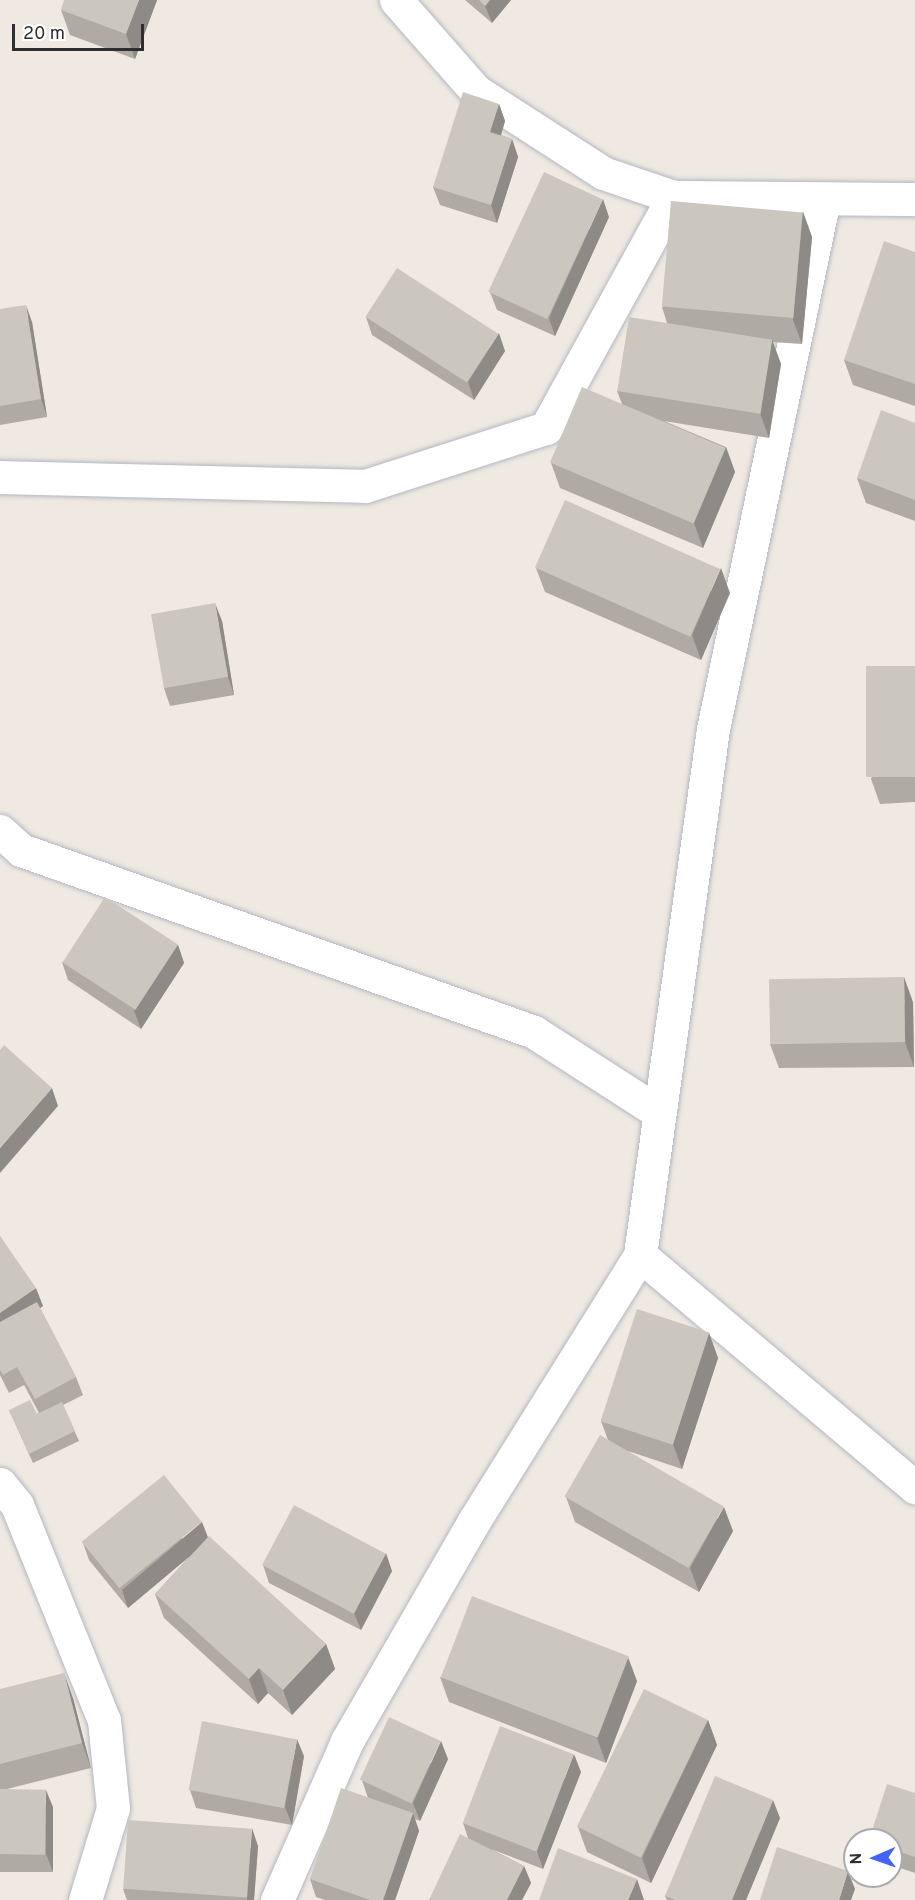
<!DOCTYPE html>
<style>
body{margin:0}
#map{position:relative;width:915px;height:1900px;overflow:hidden;background:#efe9e1;font-family:Overpass,sans-serif}
div>[style]{position:absolute}
[style*='--x']{left:calc(var(--x)*1px);top:calc(var(--y)*1px);width:calc(var(--w)*1px);rotate:calc(var(--a)*1deg)}
.roads{filter:drop-shadow(0 0 2px #b4b7c1) drop-shadow(0 0 2px #b4b7c1)}
.street>*{height:33px;margin:-16.5px;padding:0 16.5px;transform-origin:16.5px;border-radius:16.5px;background:#fff}
.wall>*{inset:0;background:#afaba4}
.shaded-wall>*{inset:0;background:#8e8b86}
.building>*{inset:0;background:#cbc7bf;transform-origin:0 0}
span{translate:-50% -50%;white-space:nowrap;text-align:center;line-height:1.15;-webkit-text-stroke:6px #fff;paint-order:stroke}
.north{position:absolute;left:843px;top:1828px;width:60px;height:60px;box-sizing:border-box;background:#fff;border:2px solid #ababab;border-radius:50%;rotate:268deg;font-size:16px;font-weight:700;line-height:24px;text-align:center;color:#2e2e2e}
.north::after{content:'';display:block;margin:auto;width:21px;height:27px;background:#4264fb;clip-path:polygon(50% 0,100% 100%,50% 72%,0 100%)}
.scale{position:absolute;left:12px;top:24px;width:132px;height:27px;box-sizing:border-box;border:3px solid #2e2e2e;border-top:0;padding-left:8px;font-size:18px;line-height:21px;white-space:nowrap;color:#2e2e2e;-webkit-text-stroke:4px #fff;paint-order:stroke}
</style>
<div id="map">
<div class="roads">
<div class="street">
<div style="--x:396;--y:0;--w:121;--a:48.7"></div>
<div style="--x:476;--y:91;--w:151;--a:32.8"></div>
<div style="--x:603;--y:173;--w:74;--a:18.9"></div>
<div style="--x:673;--y:197;--w:242;--a:0.5"></div>
<div style="--x:0;--y:477;--w:365;--a:1.4"></div>
<div style="--x:365;--y:486;--w:190;--a:-17.8"></div>
<div style="--x:546;--y:428;--w:264;--a:-61.2"></div>
<div style="--x:0;--y:831;--w:28;--a:42"></div>
<div style="--x:21;--y:850;--w:544;--a:19.53"></div>
<div style="--x:534;--y:1032;--w:146;--a:32.7"></div>
<div style="--x:640;--y:1255;--w:360;--a:40.2"></div>
<div style="--x:0;--y:1484;--w:27;--a:51"></div>
<div style="--x:17;--y:1505;--w:232;--a:68"></div>
<div style="--x:104;--y:1720;--w:88;--a:84.2"></div>
<div style="--x:113;--y:1808;--w:96;--a:106.9"></div>
<div style="--x:277;--y:1900;--w:174;--a:-66.2"></div>
<div style="--x:347;--y:1741;--w:254;--a:-60"></div>
<div style="--x:474;--y:1521;--w:314;--a:-58"></div>
<div style="--x:640;--y:1255;--w:531;--a:-82.1"></div>
<div style="--x:713;--y:729;--w:541;--a:-78.17"></div>
</div>
</div>
<div class="wall">
<div style="clip-path:polygon(157px 0,135px 59px,70px 35px,61px 10px)"></div>
<div style="clip-path:polygon(465px 0,511px 0,492px 23px)"></div>
<div style="clip-path:polygon(499px 104px,505px 121px,501px 135px,512px 139px,518px 157px,497px 223px,440px 205px,433px 187px)"></div>
<div style="clip-path:polygon(803px 212px,812px 237px,802px 344px,772px 342px,781px 364px,769px 438px,664px 421px,726px 447px,735px 472px,703px 548px,560px 488px,551px 463px,622px 404px,617px 391px,667px 323px,662px 307px)"></div>
<div style="clip-path:polygon(609px 217px,555px 336px,497px 310px,490px 292px)"></div>
<div style="clip-path:polygon(915px 252px,915px 406px,853px 385px,844px 360px)"></div>
<div style="clip-path:polygon(0 309px,32px 322px,47px 417px,0 425px)"></div>
<div style="clip-path:polygon(366px 317px,505px 351px,474px 400px,372px 335px)"></div>
<div style="clip-path:polygon(915px 423px,915px 521px,866px 503px,857px 478px)"></div>
<div style="clip-path:polygon(536px 568px,730px 593px,701px 660px,545px 592px)"></div>
<div style="clip-path:polygon(222px 621px,234px 695px,170px 706px,164px 688px)"></div>
<div style="clip-path:polygon(915px 666px,915px 802px,880px 804px,871px 779px)"></div>
<div style="clip-path:polygon(178px 945px,184px 963px,141px 1029px,68px 980px,62px 962px)"></div>
<div style="clip-path:polygon(913px 1002px,914px 1067px,779px 1068px,770px 1044px)"></div>
<div style="clip-path:polygon(0 1236px,43px 1306px,40px 1308px,76px 1377px,83px 1395px,63px 1405px,79px 1441px,33px 1463px,9px 1410px,37px 1414px,39px 1413px,24px 1385px,9px 1393px,0 1375px)"></div>
<div style="clip-path:polygon(709px 1333px,718px 1358px,682px 1469px,628px 1451px,733px 1531px,699px 1592px,575px 1522px,566px 1497px,608px 1440px,601px 1421px)"></div>
<div style="clip-path:polygon(208px 1537px,326px 1644px,335px 1669px,292px 1715px,268px 1693px,258px 1704px,164px 1618px,155px 1594px,189px 1557px,128px 1608px,89px 1560px,83px 1543px)"></div>
<div style="clip-path:polygon(263px 1565px,392px 1571px,361px 1630px,269px 1583px)"></div>
<div style="clip-path:polygon(440px 1677px,637px 1681px,606px 1763px,449px 1702px)"></div>
<div style="clip-path:polygon(0 1689px,73px 1698px,91px 1768px,7px 1789px,53px 1807px,53px 1872px,0 1872px)"></div>
<div style="clip-path:polygon(708px 1720px,717px 1745px,651px 1883px,587px 1852px,578px 1827px)"></div>
<div style="clip-path:polygon(304px 1756px,292px 1825px,196px 1808px,190px 1790px)"></div>
<div style="clip-path:polygon(448px 1759px,420px 1821px,415px 1819px,419px 1831px,395px 1900px,325px 1900px,316px 1897px,310px 1879px,368px 1798px,362px 1780px)"></div>
<div style="clip-path:polygon(581px 1772px,543px 1869px,491px 1849px,524px 1866px,531px 1883px,522px 1900px,429px 1900px,468px 1838px,463px 1823px)"></div>
<div style="clip-path:polygon(915px 1793px,915px 1873px,891px 1865px,891px 1840px)"></div>
<div style="clip-path:polygon(780px 1818px,746px 1900px,667px 1900px,665px 1896px)"></div>
<div style="clip-path:polygon(258px 1846px,254px 1900px,127px 1900px,123px 1889px)"></div>
</div>
<div class="shaded-wall">
<div style="clip-path:polygon(139px 0,157px 0,135px 59px,126px 34px)"></div>
<div style="clip-path:polygon(490px 0,511px 0,492px 23px,485px 6px)"></div>
<div style="clip-path:polygon(499px 104px,505px 121px,497px 149px,490px 132px)"></div>
<div style="clip-path:polygon(512px 139px,518px 157px,497px 223px,491px 205px)"></div>
<div style="clip-path:polygon(603px 199px,609px 217px,555px 336px,549px 318px)"></div>
<div style="clip-path:polygon(803px 212px,812px 237px,802px 344px,793px 320px)"></div>
<div style="clip-path:polygon(26px 305px,32px 322px,47px 417px,41px 399px)"></div>
<div style="clip-path:polygon(499px 333px,505px 351px,474px 400px,468px 382px)"></div>
<div style="clip-path:polygon(772px 339px,781px 364px,769px 438px,760px 413px)"></div>
<div style="clip-path:polygon(726px 447px,735px 472px,703px 548px,694px 523px)"></div>
<div style="clip-path:polygon(721px 568px,730px 593px,701px 660px,692px 635px)"></div>
<div style="clip-path:polygon(215px 603px,222px 621px,234px 695px,228px 677px)"></div>
<div style="clip-path:polygon(178px 945px,184px 963px,141px 1029px,134px 1011px)"></div>
<div style="clip-path:polygon(904px 977px,913px 1002px,914px 1067px,905px 1042px)"></div>
<div style="clip-path:polygon(52px 1088px,58px 1106px,0 1173px,0 1148px)"></div>
<div style="clip-path:polygon(36px 1288px,43px 1306px,0 1336px,0 1313px)"></div>
<div style="clip-path:polygon(709px 1333px,718px 1358px,682px 1469px,673px 1444px)"></div>
<div style="clip-path:polygon(724px 1507px,733px 1531px,699px 1592px,690px 1568px)"></div>
<div style="clip-path:polygon(202px 1522px,209px 1540px,128px 1608px,122px 1590px)"></div>
<div style="clip-path:polygon(386px 1553px,392px 1571px,361px 1630px,354px 1613px)"></div>
<div style="clip-path:polygon(326px 1644px,335px 1669px,292px 1715px,283px 1690px)"></div>
<div style="clip-path:polygon(628px 1657px,637px 1681px,606px 1763px,597px 1738px)"></div>
<div style="clip-path:polygon(259px 1668px,268px 1693px,258px 1704px,249px 1679px)"></div>
<div style="clip-path:polygon(64px 1673px,73px 1698px,91px 1768px,82px 1743px)"></div>
<div style="clip-path:polygon(708px 1720px,717px 1745px,651px 1883px,642px 1858px)"></div>
<div style="clip-path:polygon(297px 1739px,304px 1756px,292px 1825px,285px 1807px)"></div>
<div style="clip-path:polygon(441px 1741px,448px 1759px,420px 1821px,413px 1803px)"></div>
<div style="clip-path:polygon(574px 1754px,581px 1772px,543px 1869px,537px 1851px)"></div>
<div style="clip-path:polygon(46px 1790px,53px 1807px,53px 1872px,46px 1854px)"></div>
<div style="clip-path:polygon(773px 1800px,780px 1818px,746px 1900px,732px 1900px)"></div>
<div style="clip-path:polygon(413px 1813px,419px 1831px,395px 1900px,383px 1900px)"></div>
<div style="clip-path:polygon(252px 1828px,258px 1846px,254px 1900px,247px 1900px)"></div>
<div style="clip-path:polygon(524px 1866px,531px 1883px,522px 1900px,507px 1900px)"></div>
<div style="clip-path:polygon(848px 1871px,855px 1889px,851px 1900px,839px 1900px)"></div>
<div style="clip-path:polygon(637px 1879px,644px 1900px,628px 1900px)"></div>
</div>
<div class="building">
<div style="clip-path:polygon(64px 0,139px 0,126px 34px,61px 10px)"></div>
<div style="clip-path:polygon(479px 0,490px 0,485px 6px)"></div>
<div style="clip-path:polygon(463px 92px,499px 104px,490px 132px,512px 139px,491px 205px,433px 187px)"></div>
<div style="left:544px;top:172px;width:65px;height:132px;rotate:25deg"></div>
<div style="left:671px;top:201px;width:132px;height:106px;rotate:5deg"></div>
<div style="clip-path:polygon(884px 241px,915px 252px,915px 384px,844px 360px)"></div>
<div style="left:397px;top:268px;width:121px;height:58px;rotate:33deg"></div>
<div style="clip-path:polygon(26px 305px,41px 399px,0 406px,0 309px)"></div>
<div style="left:629px;top:317px;width:145px;height:75px;rotate:9deg"></div>
<div style="left:582px;top:387px;width:156px;height:82px;rotate:23deg"></div>
<div style="clip-path:polygon(881px 410px,915px 423px,915px 500px,857px 478px)"></div>
<div style="left:565px;top:500px;width:170px;height:74px;rotate:24deg"></div>
<div style="left:215px;top:603px;width:75px;height:65px;rotate:80deg"></div>
<div style="left:915px;top:666px;width:111px;height:49px;rotate:90deg"></div>
<div style="left:105px;top:897px;width:87px;height:78px;rotate:33deg"></div>
<div style="left:904px;top:977px;width:65px;height:135px;rotate:89deg"></div>
<div style="clip-path:polygon(4px 1045px,52px 1088px,0 1148px,0 1050px)"></div>
<div style="clip-path:polygon(0 1236px,36px 1288px,0 1313px)"></div>
<div style="clip-path:polygon(37px 1302px,76px 1377px,35px 1399px,17px 1367px,3px 1375px,0 1370px,0 1322px)"></div>
<div style="left:637px;top:1309px;width:76px;height:118px;rotate:18deg"></div>
<div style="clip-path:polygon(30px 1400px,37px 1414px,62px 1402px,75px 1431px,29px 1454px,9px 1410px)"></div>
<div style="left:600px;top:1435px;width:143px;height:71px;rotate:30deg"></div>
<div style="left:164px;top:1475px;width:60px;height:106px;rotate:51deg"></div>
<div style="left:294px;top:1505px;width:104px;height:68px;rotate:28deg"></div>
<div style="clip-path:polygon(209px 1536px,326px 1644px,283px 1690px,259px 1668px,249px 1679px,155px 1594px)"></div>
<div style="left:472px;top:1596px;width:168px;height:87px;rotate:21deg"></div>
<div style="clip-path:polygon(64px 1673px,82px 1743px,0 1764px,0 1689px)"></div>
<div style="left:644px;top:1689px;width:71px;height:153px;rotate:26deg"></div>
<div style="left:389px;top:1717px;width:57px;height:69px;rotate:25deg"></div>
<div style="left:202px;top:1721px;width:97px;height:70px;rotate:11deg"></div>
<div style="left:500px;top:1726px;width:79px;height:104px;rotate:21deg"></div>
<div style="clip-path:polygon(715px 1776px,773px 1800px,732px 1900px,675px 1900px,665px 1896px)"></div>
<div style="clip-path:polygon(887px 1784px,915px 1793px,915px 1857px,891px 1849px,891px 1840px,869px 1840px)"></div>
<div style="clip-path:polygon(341px 1788px,413px 1813px,383px 1900px,370px 1900px,310px 1879px)"></div>
<div style="left:0;top:1789px;width:46px;height:65px;rotate:1deg"></div>
<div style="left:128px;top:1820px;width:124px;height:69px;rotate:4deg"></div>
<div style="clip-path:polygon(460px 1834px,524px 1866px,507px 1900px,429px 1900px)"></div>
<div style="clip-path:polygon(777px 1847px,848px 1871px,839px 1900px,760px 1900px)"></div>
<div style="clip-path:polygon(558px 1848px,637px 1879px,628px 1900px,539px 1900px)"></div>
</div>
<div class="north">N</div>
<div class="scale">20 m</div>
</div>
